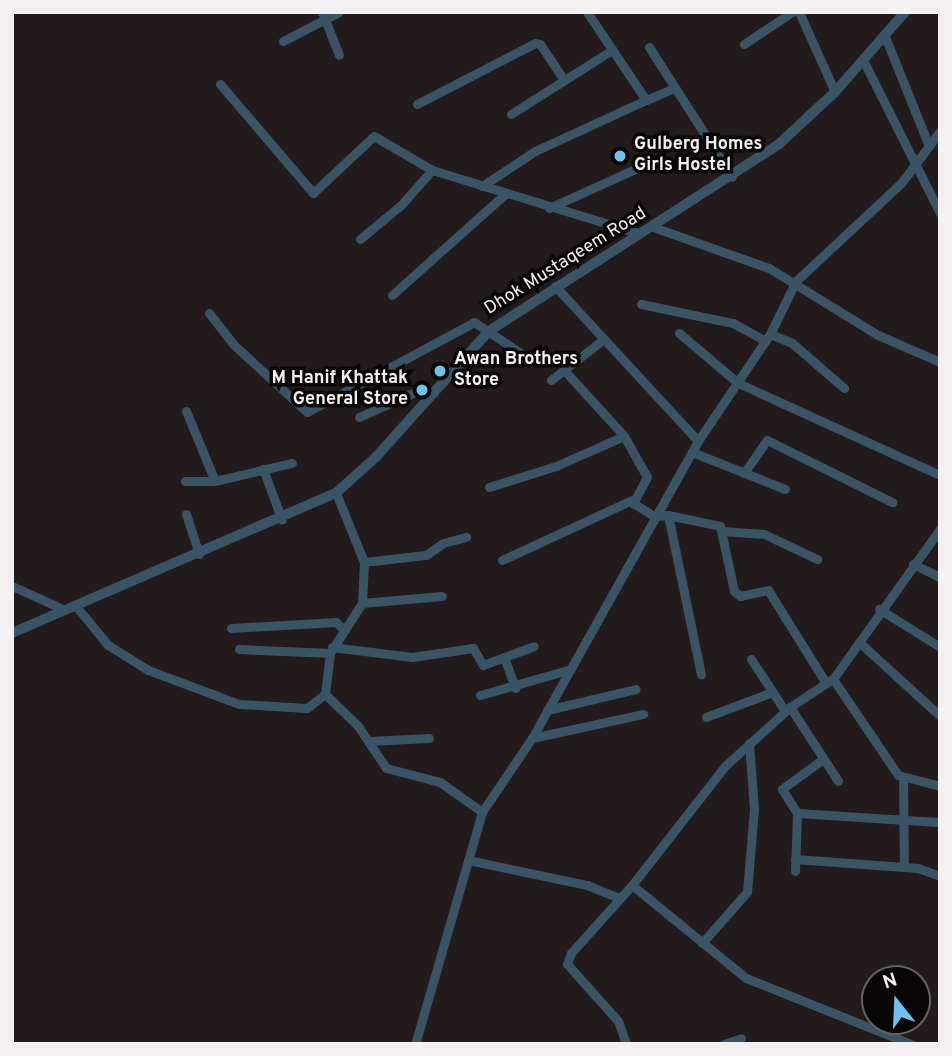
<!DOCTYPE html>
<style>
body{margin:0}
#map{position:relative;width:952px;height:1056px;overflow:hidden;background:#221a1b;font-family:Overpass,sans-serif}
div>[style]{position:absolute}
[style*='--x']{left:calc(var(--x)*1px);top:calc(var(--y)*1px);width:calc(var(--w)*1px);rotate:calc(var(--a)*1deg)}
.minor>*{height:9px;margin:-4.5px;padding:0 4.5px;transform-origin:4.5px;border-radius:4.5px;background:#395465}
.tertiary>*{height:10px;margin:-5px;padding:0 5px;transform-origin:5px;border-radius:5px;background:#395465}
.dots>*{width:19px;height:19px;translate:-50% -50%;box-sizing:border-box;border:4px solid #090606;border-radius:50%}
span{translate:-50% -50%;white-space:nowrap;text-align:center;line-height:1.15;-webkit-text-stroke:7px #090606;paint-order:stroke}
.poi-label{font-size:18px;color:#f4eff0;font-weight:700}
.left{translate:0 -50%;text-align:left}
.right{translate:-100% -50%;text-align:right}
.street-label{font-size:18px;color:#f4eff0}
.frame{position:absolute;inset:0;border:14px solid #f4eff0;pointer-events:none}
.north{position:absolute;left:861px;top:965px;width:70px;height:70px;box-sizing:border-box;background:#090606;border:2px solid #676364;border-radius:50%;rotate:342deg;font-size:19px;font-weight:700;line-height:28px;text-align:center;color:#f4eff0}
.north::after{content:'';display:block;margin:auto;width:24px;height:32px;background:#6cc3f2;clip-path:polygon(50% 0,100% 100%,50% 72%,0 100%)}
</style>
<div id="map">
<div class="minor">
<div style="--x:322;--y:12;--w:46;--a:68.4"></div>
<div style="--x:799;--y:12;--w:88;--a:65.8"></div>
<div style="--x:884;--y:34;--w:121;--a:68.1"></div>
<div style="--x:283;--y:41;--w:63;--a:-27.4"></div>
<div style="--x:744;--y:44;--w:58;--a:-33.7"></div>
<div style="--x:649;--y:47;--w:154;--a:57.4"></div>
<div style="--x:863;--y:60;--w:171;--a:63.3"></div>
<div style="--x:220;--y:84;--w:143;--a:49.5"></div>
<div style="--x:313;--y:193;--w:83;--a:-43.1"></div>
<div style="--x:374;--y:136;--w:67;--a:30.4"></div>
<div style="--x:432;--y:170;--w:215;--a:17"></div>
<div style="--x:646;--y:100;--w:30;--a:-23"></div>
<div style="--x:417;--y:104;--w:133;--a:-27.3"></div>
<div style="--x:535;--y:43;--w:5;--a:11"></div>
<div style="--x:540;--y:44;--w:43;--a:56.3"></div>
<div style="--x:511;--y:114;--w:120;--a:-32.4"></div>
<div style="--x:482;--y:186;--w:64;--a:-33.4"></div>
<div style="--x:535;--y:151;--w:122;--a:-24.7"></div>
<div style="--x:646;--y:100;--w:106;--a:-123.8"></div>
<div style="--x:549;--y:208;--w:107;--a:-24.4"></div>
<div style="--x:653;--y:227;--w:123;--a:19.5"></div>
<div style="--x:769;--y:268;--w:128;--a:31.6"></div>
<div style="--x:878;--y:335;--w:68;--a:23.5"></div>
<div style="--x:360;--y:239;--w:53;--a:-39.7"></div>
<div style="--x:401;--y:205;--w:47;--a:-48.5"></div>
<div style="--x:555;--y:286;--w:211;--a:47.3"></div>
<div style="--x:392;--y:295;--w:153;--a:-41.8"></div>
<div style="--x:641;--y:304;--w:94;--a:11.7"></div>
<div style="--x:733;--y:323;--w:37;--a:29"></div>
<div style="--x:209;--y:313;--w:39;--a:52"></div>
<div style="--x:233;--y:344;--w:100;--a:42.6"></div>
<div style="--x:307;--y:412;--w:190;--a:-28.3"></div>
<div style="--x:474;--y:322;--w:61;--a:33.7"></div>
<div style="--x:679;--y:333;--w:77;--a:40.3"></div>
<div style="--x:738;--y:383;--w:222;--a:24.5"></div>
<div style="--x:770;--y:334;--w:59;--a:-63.9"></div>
<div style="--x:796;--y:281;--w:145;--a:-43"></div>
<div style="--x:902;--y:182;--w:64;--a:-53.3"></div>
<div style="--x:564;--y:370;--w:89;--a:47.7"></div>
<div style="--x:624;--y:436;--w:47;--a:60.7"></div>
<div style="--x:647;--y:477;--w:30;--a:118"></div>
<div style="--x:633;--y:503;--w:25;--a:32"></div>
<div style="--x:654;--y:516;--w:14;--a:-4"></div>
<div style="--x:668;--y:515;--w:163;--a:78.3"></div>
<div style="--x:551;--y:380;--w:67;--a:-37.7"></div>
<div style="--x:186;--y:411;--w:76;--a:67.5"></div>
<div style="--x:359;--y:417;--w:64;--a:-24.1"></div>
<div style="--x:417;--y:391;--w:17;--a:7"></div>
<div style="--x:692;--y:452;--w:100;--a:21.7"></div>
<div style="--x:263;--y:469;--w:54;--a:69.6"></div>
<div style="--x:744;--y:473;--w:40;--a:-55.1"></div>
<div style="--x:767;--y:440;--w:140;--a:26.4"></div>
<div style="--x:185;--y:481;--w:30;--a:0"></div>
<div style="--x:215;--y:481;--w:79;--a:-13.2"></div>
<div style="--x:489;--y:487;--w:70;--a:-17.4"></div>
<div style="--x:556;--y:466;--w:74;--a:-23.8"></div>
<div style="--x:186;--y:514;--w:42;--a:72"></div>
<div style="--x:668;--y:515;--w:53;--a:11.9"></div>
<div style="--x:720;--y:526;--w:66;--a:77.8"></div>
<div style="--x:734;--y:591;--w:8;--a:40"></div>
<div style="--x:740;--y:596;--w:29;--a:-12"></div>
<div style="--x:768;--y:590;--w:110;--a:58.1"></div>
<div style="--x:826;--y:683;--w:8;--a:-30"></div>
<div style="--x:833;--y:679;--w:116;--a:55.9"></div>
<div style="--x:898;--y:775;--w:43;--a:14.7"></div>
<div style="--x:722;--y:531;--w:42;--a:4.1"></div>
<div style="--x:764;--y:534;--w:59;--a:25.3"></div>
<div style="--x:502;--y:560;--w:143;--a:-24.8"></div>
<div style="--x:364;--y:562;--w:62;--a:-6.4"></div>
<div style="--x:426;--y:555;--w:21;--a:-35"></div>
<div style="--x:443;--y:543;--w:24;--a:-15"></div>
<div style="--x:913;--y:564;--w:30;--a:26"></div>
<div style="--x:12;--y:586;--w:58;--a:24.4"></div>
<div style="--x:362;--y:603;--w:80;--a:-5"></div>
<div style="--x:75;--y:605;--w:52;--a:50.5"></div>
<div style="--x:108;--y:645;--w:47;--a:32"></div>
<div style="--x:148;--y:670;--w:97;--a:20.5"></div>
<div style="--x:239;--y:704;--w:68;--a:3.4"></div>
<div style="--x:307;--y:708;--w:23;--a:-38"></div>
<div style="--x:325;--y:694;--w:41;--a:-83"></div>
<div style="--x:330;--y:653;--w:59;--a:-57.4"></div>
<div style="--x:362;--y:603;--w:41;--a:-87.2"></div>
<div style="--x:364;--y:562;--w:74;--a:-112.1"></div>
<div style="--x:879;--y:609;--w:72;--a:31.9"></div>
<div style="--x:231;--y:628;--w:105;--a:-3.3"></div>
<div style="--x:336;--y:622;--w:8;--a:45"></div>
<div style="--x:859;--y:642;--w:110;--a:42.4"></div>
<div style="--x:332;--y:647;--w:81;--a:7.1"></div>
<div style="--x:412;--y:657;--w:62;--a:-8.4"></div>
<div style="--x:473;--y:648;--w:20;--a:60"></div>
<div style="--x:483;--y:665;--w:54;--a:-20.4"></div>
<div style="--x:239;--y:649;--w:91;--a:2.5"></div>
<div style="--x:504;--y:657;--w:33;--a:70"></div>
<div style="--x:751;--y:659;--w:62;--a:56.8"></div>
<div style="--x:833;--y:679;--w:184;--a:-54.5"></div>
<div style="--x:325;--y:694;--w:46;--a:44.1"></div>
<div style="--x:358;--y:726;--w:50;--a:56.3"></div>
<div style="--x:386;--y:768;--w:56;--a:14.5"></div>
<div style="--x:440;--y:782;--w:52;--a:35.5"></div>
<div style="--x:480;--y:695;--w:91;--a:-15.9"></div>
<div style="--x:790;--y:707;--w:88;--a:57"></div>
<div style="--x:547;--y:710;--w:91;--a:-13.3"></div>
<div style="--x:706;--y:717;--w:68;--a:-20.6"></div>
<div style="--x:532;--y:738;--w:114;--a:-12.2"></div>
<div style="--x:369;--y:741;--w:60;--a:-2.9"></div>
<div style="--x:823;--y:759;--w:51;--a:143.8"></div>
<div style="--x:782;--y:789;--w:28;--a:58"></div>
<div style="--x:797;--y:813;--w:141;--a:3.7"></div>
<div style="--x:903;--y:777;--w:89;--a:89.4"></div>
<div style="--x:795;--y:859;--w:123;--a:4.2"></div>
<div style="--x:918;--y:868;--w:23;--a:20"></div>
<div style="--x:468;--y:860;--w:122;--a:11.9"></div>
<div style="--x:587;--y:885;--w:35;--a:22"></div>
<div style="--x:795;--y:871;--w:58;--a:-88"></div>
<div style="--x:632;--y:885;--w:147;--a:39.2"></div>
<div style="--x:746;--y:978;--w:178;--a:21.8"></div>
<div style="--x:702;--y:943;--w:68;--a:-48.6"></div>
<div style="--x:747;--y:892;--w:83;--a:-85.2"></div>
<div style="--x:754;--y:809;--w:66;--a:-94.3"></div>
<div style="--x:416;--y:1041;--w:238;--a:-73.9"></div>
<div style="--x:482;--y:812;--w:89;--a:-56"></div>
<div style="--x:532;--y:738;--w:340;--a:-60.8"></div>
<div style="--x:698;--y:441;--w:129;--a:-56.1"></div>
<div style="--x:770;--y:334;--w:24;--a:22"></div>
<div style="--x:792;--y:343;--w:69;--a:40.9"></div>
<div style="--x:626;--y:1044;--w:24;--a:-109"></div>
<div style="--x:618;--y:1021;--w:76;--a:-131.8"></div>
<div style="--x:567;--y:964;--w:12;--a:-70"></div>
<div style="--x:571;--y:953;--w:91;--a:-48.1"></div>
<div style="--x:632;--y:885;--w:151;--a:-52"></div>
<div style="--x:725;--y:766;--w:88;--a:-42.2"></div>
<div style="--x:790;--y:707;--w:43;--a:-33.7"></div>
<div style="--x:724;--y:1044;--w:18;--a:-19"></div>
</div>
<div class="tertiary">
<div style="--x:12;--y:633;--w:353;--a:-23.4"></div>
<div style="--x:336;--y:493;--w:54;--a:-42"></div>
<div style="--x:376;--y:457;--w:169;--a:-48.1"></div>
<div style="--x:489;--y:331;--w:345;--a:-32.8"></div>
<div style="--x:779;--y:144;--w:76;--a:-42.9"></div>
<div style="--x:835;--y:92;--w:106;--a:-48.8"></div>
</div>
<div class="dots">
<div style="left:620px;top:156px;background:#6cc3f2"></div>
<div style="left:440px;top:371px;background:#6cc3f2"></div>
<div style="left:422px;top:390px;background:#6cc3f2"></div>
</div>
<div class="poi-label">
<span class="left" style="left:634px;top:156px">Gulberg Homes<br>Girls Hostel</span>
<span class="left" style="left:454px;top:371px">Awan Brothers<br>Store</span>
<span class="right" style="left:408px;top:390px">M Hanif Khattak<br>General Store</span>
</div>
<div class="street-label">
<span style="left:566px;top:262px;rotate:-32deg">Dhok Mustaqeem Road</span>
</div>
<div class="frame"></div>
<div class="north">N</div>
</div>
